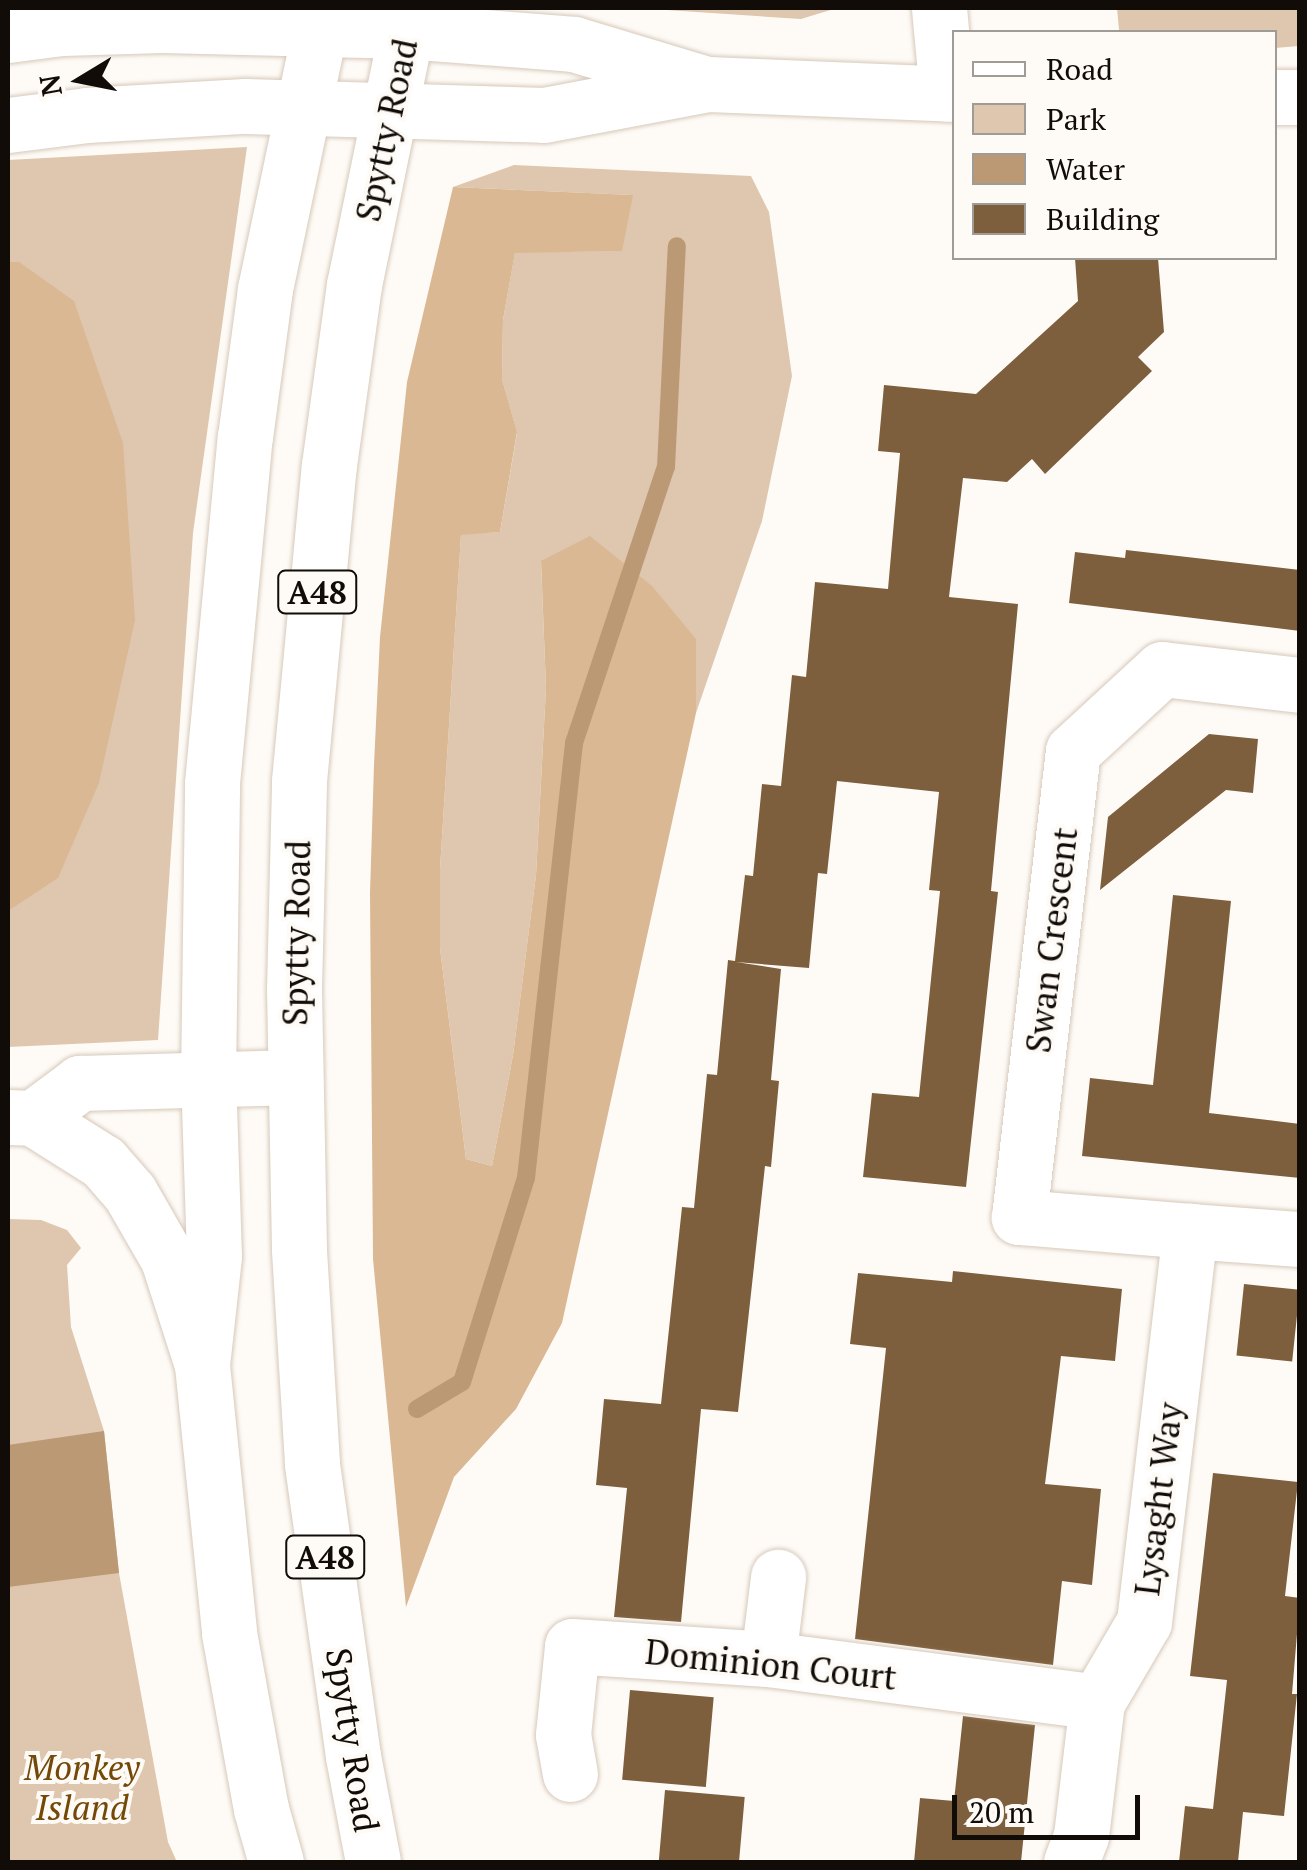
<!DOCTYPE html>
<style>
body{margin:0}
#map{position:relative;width:1307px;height:1870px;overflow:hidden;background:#fefbf7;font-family:"PT Serif",serif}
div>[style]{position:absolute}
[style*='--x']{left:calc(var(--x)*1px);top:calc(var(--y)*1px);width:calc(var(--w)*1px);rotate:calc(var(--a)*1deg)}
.green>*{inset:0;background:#dec7ae}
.forest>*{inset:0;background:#dab893}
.water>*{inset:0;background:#bb9975}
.stream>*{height:18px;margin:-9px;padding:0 9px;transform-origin:9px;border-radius:9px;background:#bb9975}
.building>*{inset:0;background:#7e5f3d;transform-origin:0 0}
.roads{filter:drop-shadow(0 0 2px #d7c8b9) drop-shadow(0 0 2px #d7c8b9)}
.minor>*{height:55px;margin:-27.5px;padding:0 27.5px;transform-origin:27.5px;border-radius:27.5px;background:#fff}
.major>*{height:55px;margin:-27.5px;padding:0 27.5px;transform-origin:27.5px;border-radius:27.5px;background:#fff}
span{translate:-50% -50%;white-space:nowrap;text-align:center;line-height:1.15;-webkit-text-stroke:8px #fefbf7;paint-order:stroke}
.shield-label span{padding:2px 8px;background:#fefbf7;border:2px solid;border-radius:8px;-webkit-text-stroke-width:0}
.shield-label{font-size:32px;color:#110c07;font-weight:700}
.street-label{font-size:35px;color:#110c07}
.park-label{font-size:35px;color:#744806;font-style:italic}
.frame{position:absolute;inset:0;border:10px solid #110c07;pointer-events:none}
.legend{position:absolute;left:952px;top:30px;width:325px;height:230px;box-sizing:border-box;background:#fefbf7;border:2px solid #9f9b97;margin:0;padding:12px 18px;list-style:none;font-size:30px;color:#110c07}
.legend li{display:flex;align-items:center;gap:20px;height:50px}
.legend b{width:50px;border:2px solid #9f9b97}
.north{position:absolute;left:30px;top:30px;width:100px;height:100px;-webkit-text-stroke:8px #fefbf7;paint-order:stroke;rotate:260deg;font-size:28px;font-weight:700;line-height:40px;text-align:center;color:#110c07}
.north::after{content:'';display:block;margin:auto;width:35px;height:45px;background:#110c07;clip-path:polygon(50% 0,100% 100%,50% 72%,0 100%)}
.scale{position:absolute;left:952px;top:1795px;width:188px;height:45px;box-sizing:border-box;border:5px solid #110c07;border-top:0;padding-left:12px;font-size:30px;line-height:35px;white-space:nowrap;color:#110c07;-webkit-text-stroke:8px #fefbf7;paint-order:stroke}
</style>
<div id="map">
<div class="green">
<div style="clip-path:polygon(637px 8px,837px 8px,801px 19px)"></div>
<div style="clip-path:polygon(1117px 8px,1299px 8px,1299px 46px,1275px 48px,1274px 32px,1119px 30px)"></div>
<div style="clip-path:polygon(247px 147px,193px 533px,158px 1040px,8px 1047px,8px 160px)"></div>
<div style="clip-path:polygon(514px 165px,751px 176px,769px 212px,792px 376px,762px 521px,696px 713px,696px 639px,541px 562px,546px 688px,536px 875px,513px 1055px,492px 1166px,466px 1159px,440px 948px,440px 869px,461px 534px,500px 532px,517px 433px,502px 379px,503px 320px,515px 252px,621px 251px,632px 195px,453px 187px)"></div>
<div style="clip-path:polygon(8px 1219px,41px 1220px,67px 1230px,81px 1248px,67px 1265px,71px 1327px,104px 1431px,119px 1573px,168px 1842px,177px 1862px,8px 1862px)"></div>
</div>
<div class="forest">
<div style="clip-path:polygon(453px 187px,633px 195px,622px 251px,515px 253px,503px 320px,502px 379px,517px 432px,500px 532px,461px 535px,440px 869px,440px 948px,466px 1159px,492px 1166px,513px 1055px,536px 875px,546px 688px,541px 561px,590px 536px,652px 586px,696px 639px,696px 713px,562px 1323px,516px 1409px,454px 1477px,406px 1607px,373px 1259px,370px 893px,374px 765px,380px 637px,407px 382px)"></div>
<div style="clip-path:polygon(8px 262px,19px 262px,74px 301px,123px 443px,135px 620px,99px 783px,58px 878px,8px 911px)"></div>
</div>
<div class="water">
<div style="clip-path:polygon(104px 1431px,119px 1573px,8px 1587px,8px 1445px)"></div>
</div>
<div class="stream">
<div style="--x:417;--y:1409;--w:52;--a:-31"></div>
<div style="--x:462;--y:1382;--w:214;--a:-72.6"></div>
<div style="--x:526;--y:1178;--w:438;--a:-83.7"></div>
<div style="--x:574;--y:743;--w:291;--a:-71.6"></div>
<div style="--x:666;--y:467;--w:221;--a:-87.2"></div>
</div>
<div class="building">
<div style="clip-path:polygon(1075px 258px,1158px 258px,1164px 332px,1138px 357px,1152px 371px,1045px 474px,1032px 459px,1007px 482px,963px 478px,949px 597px,1018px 604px,991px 891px,998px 892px,966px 1187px,863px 1177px,872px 1093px,919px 1097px,940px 891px,929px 890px,939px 792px,837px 781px,827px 874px,818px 873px,809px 968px,736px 962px,781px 969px,771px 1080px,779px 1081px,771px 1167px,765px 1166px,738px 1412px,701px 1409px,681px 1622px,614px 1617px,627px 1488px,596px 1485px,604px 1399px,661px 1404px,682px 1207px,694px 1208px,707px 1074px,717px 1075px,728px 960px,735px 961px,745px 875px,753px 876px,762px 784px,781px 786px,792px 675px,806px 677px,815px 582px,888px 589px,900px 453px,878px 451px,884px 385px,976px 394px,1078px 301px)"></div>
<div style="clip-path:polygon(1126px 550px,1300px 570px,1300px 631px,1069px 603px,1075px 552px,1125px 558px)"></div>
<div style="clip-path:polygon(1209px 734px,1258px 739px,1253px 793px,1226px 790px,1100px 890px,1108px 817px)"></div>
<div style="clip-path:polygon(1173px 895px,1231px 901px,1209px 1113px,1300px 1124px,1300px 1178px,1082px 1156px,1090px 1078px,1153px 1085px)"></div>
<div style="clip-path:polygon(953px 1271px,1122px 1289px,1115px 1361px,1061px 1356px,1045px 1484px,1101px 1489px,1092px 1585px,1062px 1581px,1053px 1665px,855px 1639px,886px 1348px,850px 1344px,858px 1273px,952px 1282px)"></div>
<div style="left:1244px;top:1284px;width:56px;height:72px;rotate:6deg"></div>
<div style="clip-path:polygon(1213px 1473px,1298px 1482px,1285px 1596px,1300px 1598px,1292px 1694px,1297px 1694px,1284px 1816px,1243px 1812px,1238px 1862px,1179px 1862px,1185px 1806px,1213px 1809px,1227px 1680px,1190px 1676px)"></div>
<div style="left:630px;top:1690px;width:84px;height:90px;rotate:5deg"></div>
<div style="clip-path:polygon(963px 1716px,1035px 1725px,1021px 1862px,914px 1862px,920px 1798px,954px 1801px)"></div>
<div style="left:665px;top:1790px;width:80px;height:72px;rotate:5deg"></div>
</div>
<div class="roads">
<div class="minor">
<div style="--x:8;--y:35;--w:54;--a:-7.4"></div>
<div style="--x:62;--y:28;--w:100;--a:-1.7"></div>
<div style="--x:162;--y:25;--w:244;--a:1.4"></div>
<div style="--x:406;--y:31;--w:169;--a:4.4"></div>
<div style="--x:574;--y:44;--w:132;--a:16.8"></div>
<div style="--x:1274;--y:97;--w:26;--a:0"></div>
<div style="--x:8;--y:125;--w:80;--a:-7.2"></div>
<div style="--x:87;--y:115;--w:158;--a:-3.3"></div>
<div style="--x:245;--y:106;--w:299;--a:1.7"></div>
<div style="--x:544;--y:115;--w:167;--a:-10.7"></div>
<div style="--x:708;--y:84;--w:246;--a:2.3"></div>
<div style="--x:1190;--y:1231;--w:172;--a:-175.3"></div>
<div style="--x:1019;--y:1217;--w:469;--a:-83.4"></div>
<div style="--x:1073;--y:751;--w:121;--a:-42.7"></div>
<div style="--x:1162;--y:669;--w:139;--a:6.6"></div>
<div style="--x:768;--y:1659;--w:83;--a:-83"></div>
<div style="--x:570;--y:1774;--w:40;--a:-100"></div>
<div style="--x:563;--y:1735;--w:89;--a:-84.2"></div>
<div style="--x:572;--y:1646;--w:196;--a:3.8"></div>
<div style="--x:768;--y:1659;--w:332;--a:7.4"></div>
<div style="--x:1071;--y:1862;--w:28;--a:-69"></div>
<div style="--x:1081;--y:1836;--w:135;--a:-83.2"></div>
<div style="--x:1097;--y:1702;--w:93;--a:-59.6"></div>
<div style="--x:1144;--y:1622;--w:394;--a:-83.3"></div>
<div style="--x:1190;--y:1231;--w:110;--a:4.2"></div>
</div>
<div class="major">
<div style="--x:939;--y:8;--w:86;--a:84.7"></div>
<div style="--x:8;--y:1117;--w:25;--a:2"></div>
<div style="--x:33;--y:1118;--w:83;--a:32.2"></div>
<div style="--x:103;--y:1162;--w:41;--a:48.9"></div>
<div style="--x:130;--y:1193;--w:76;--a:60.1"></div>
<div style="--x:168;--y:1259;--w:111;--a:72.2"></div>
<div style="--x:202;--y:1365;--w:269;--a:84.2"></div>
<div style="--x:229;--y:1633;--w:179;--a:79.7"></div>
<div style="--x:261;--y:1809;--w:55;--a:74.2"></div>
<div style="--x:33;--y:1118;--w:59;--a:-36.7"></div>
<div style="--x:80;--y:1083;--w:215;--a:-1.6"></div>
<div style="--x:202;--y:1365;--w:110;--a:-83.7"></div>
<div style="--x:214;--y:1256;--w:178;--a:-91.9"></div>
<div style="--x:208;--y:1078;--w:295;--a:-89.2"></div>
<div style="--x:212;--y:783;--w:348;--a:-84.6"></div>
<div style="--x:245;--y:437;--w:149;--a:-82.3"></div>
<div style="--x:265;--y:289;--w:287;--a:-78.1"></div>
<div style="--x:373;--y:1862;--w:108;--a:-100.7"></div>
<div style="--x:353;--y:1756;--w:296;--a:-98"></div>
<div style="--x:312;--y:1463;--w:214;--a:-93.5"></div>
<div style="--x:299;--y:1249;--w:260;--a:-91.1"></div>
<div style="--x:294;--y:989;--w:208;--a:-88.6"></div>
<div style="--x:299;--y:781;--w:317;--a:-84.6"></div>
<div style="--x:329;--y:465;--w:182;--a:-82.1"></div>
<div style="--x:354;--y:285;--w:283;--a:-78.4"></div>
</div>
</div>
<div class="shield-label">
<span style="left:317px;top:592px">A48</span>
<span style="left:325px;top:1557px">A48</span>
</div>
<div class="street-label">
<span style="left:386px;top:130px;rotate:-78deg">Spytty Road</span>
<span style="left:296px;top:933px;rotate:-89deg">Spytty Road</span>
<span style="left:1051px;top:940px;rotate:-83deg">Swan Crescent</span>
<span style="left:1158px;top:1499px;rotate:-83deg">Lysaght Way</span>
<span style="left:771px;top:1664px;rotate:6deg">Dominion Court</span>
<span style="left:353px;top:1740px;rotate:81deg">Spytty Road</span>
</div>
<div class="park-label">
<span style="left:82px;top:1787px">Monkey<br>Island</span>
</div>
<div class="frame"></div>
<ul class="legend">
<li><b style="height:12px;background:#fff"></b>Road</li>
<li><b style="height:28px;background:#dec7ae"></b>Park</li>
<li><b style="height:28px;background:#bb9975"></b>Water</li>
<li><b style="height:28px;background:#7e5f3d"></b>Building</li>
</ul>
<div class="north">N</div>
<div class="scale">20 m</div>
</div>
